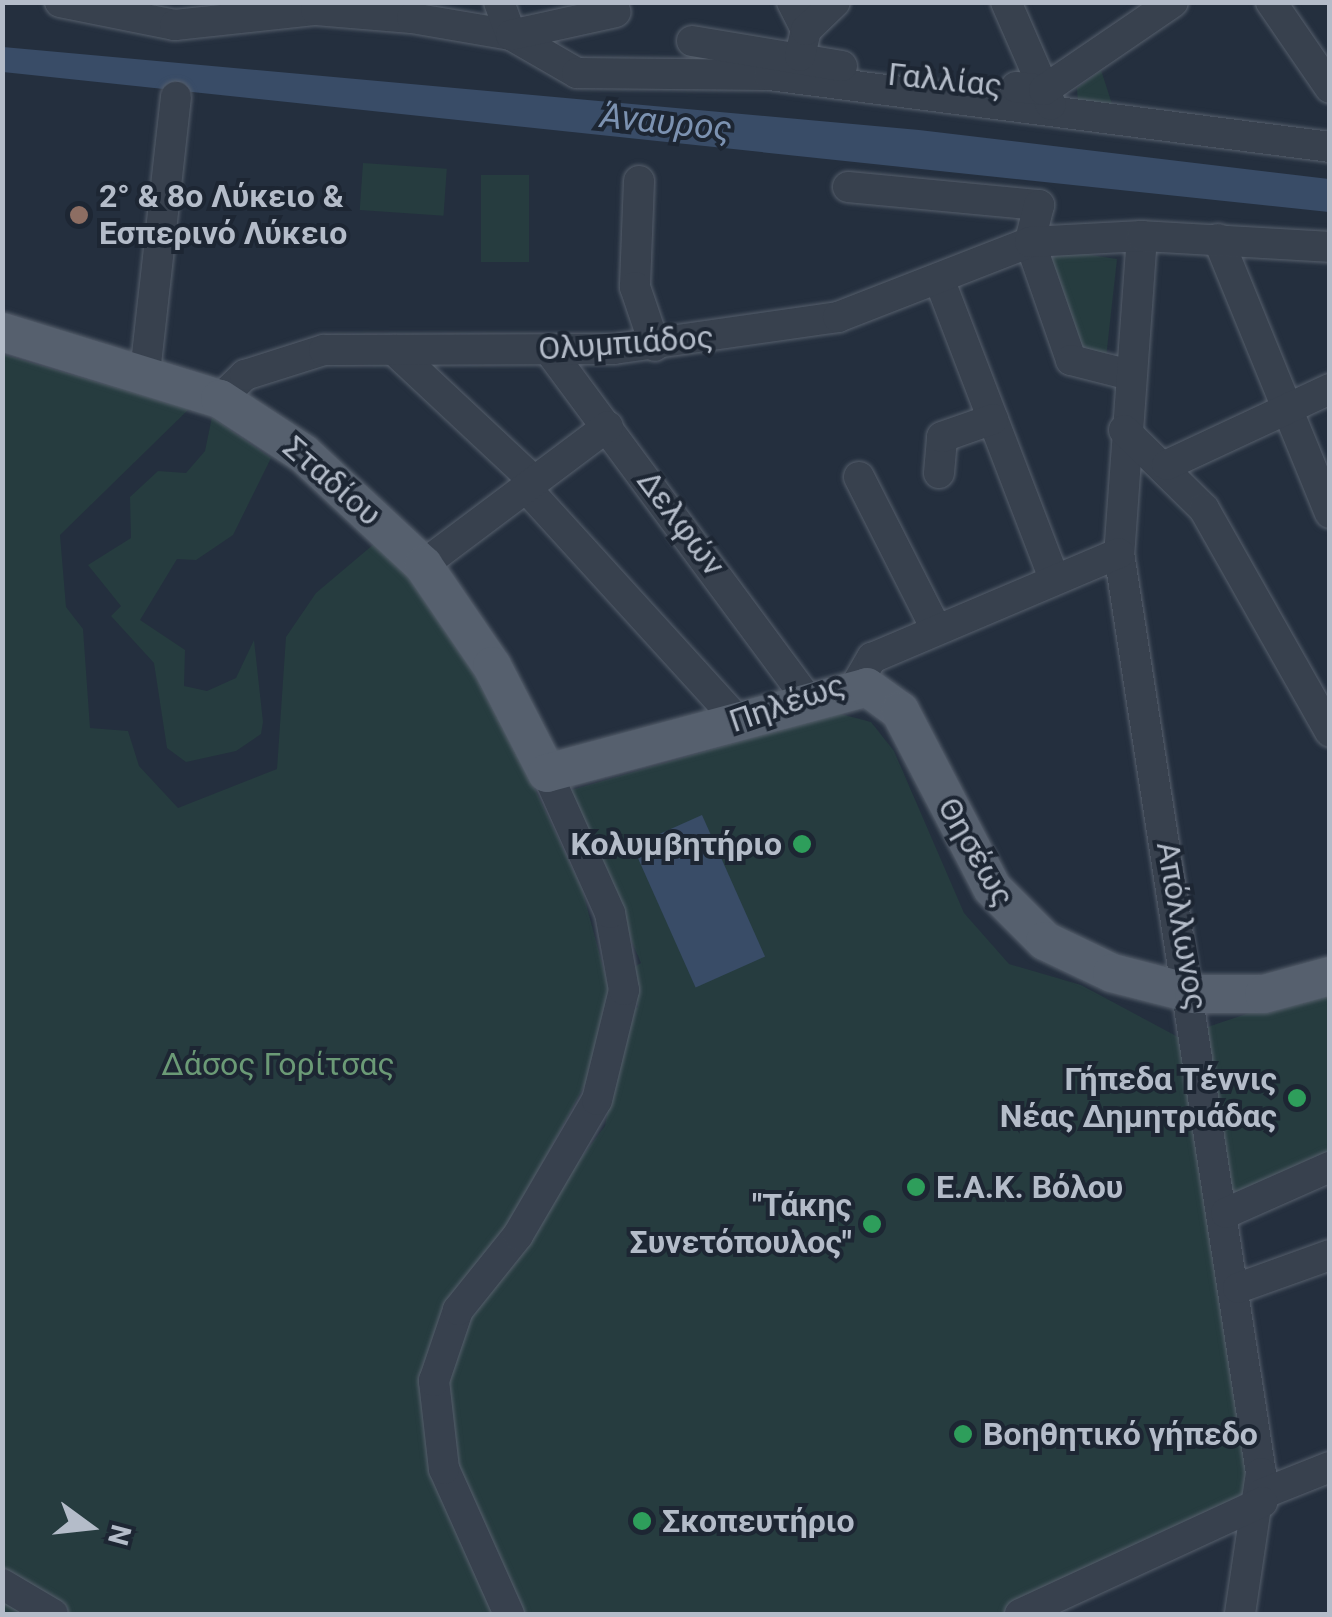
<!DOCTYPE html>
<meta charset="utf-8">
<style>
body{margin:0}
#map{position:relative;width:1332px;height:1617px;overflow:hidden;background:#242f3e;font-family:Roboto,sans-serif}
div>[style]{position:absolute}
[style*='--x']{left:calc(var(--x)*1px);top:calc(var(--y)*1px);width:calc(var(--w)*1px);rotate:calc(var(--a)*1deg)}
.green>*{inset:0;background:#263c3f;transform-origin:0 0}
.water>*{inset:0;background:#394c67;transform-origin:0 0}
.roads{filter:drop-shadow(0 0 2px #565f6c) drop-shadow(0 0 2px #565f6c)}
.minor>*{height:30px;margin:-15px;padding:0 15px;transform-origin:15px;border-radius:15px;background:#38414e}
.major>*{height:38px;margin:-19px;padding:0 19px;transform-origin:19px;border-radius:19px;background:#56606e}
.dots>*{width:28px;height:28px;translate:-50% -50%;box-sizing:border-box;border:5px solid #1d2633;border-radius:50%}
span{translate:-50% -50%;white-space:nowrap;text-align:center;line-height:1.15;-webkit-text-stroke:8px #1d2633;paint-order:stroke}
.street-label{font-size:32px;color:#b4bcc9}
.poi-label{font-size:32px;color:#b4bcc9;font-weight:700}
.left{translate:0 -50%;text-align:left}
.right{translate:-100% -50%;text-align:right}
.park-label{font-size:32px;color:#6b9a76}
.water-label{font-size:35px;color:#7c92b1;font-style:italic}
.frame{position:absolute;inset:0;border:5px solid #b4bcc9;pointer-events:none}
.north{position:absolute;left:40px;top:1477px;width:100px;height:100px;-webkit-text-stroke:8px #1d2633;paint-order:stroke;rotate:105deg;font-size:28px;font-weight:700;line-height:40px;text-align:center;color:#b4bcc9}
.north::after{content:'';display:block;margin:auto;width:35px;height:45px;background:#b4bcc9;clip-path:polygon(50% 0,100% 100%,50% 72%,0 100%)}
</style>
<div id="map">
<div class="green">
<div style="clip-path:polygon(1101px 70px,1113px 107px,1078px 103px,1077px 88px)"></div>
<div style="left:363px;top:163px;width:84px;height:47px;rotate:4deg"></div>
<div style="left:481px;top:175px;width:48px;height:87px"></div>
<div style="clip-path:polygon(1078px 253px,1117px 259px,1106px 358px,1078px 353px,1049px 257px)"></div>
<div style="clip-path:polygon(2px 354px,189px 409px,60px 535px,66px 607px,83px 629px,90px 728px,128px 731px,139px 766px,178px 808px,277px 769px,286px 637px,316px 593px,374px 544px,400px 561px,493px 700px,582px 889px,610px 993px,602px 1053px,452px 1330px,605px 1126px,626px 1013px,638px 1007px,633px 968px,641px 963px,568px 791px,837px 713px,871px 722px,894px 751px,964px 913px,1009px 964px,1081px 985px,1178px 1037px,1329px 986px,1329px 1162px,1214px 1212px,1255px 1499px,1008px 1614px,3px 1614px)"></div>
<div style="clip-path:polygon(212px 417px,271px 458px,233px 535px,196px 560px,177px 559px,140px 620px,185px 650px,184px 686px,207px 691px,236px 678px,254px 640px,263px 722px,261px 734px,236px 751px,186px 762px,167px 748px,154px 663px,111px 616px,121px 606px,88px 565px,131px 538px,130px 497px,158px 471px,186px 473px,205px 451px)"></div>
</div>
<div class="water">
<div style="clip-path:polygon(3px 47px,919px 130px,1329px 179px,1329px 212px,3px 72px)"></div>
<div style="left:702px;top:815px;width:155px;height:76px;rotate:66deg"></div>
</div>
<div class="roads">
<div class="minor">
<div style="--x:60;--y:2;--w:117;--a:11.3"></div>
<div style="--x:175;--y:25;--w:142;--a:-6.1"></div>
<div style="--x:316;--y:10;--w:96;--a:4.8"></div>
<div style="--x:412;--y:18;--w:100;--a:9.7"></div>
<div style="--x:511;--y:35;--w:76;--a:29.9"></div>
<div style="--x:577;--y:73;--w:192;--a:0.6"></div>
<div style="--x:769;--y:75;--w:566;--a:7.31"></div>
<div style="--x:499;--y:2;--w:35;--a:70"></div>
<div style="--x:511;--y:35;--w:107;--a:-12.4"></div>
<div style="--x:792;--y:2;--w:31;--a:63"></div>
<div style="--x:1006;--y:2;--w:112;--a:66.4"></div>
<div style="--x:1271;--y:2;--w:104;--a:55.5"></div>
<div style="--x:692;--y:41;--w:152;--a:9.5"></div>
<div style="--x:800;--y:56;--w:27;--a:-77"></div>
<div style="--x:806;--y:30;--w:40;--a:-44"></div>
<div style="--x:1016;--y:87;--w:28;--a:6"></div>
<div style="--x:1044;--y:90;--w:156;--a:-34.3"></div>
<div style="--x:639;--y:181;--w:106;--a:92.2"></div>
<div style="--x:635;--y:287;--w:62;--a:71.3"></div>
<div style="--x:848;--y:187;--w:192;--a:5.4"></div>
<div style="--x:1039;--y:205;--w:38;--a:104"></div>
<div style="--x:1030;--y:242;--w:125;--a:70.8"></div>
<div style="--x:1071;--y:360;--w:61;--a:14.3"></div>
<div style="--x:1142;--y:236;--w:318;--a:94.1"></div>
<div style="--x:1119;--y:553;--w:931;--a:81.23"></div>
<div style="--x:1261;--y:1473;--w:143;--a:98.5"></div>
<div style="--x:1218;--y:239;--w:296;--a:67.8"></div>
<div style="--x:941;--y:284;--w:316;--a:69"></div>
<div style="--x:394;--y:350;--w:193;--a:43.1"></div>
<div style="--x:549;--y:350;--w:435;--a:53.5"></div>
<div style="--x:145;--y:373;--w:278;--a:-83.6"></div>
<div style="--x:220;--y:399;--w:35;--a:-44"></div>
<div style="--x:245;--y:375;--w:83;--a:-17.6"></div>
<div style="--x:324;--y:350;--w:290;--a:-0.2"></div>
<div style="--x:614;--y:349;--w:226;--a:-8.1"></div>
<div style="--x:838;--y:317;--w:206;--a:-21.3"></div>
<div style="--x:1030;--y:242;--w:112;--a:-3.1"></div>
<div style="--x:1142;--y:236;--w:188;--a:3.3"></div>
<div style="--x:1124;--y:430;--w:112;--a:44.6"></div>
<div style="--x:1204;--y:509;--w:256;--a:60.5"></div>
<div style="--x:1167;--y:465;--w:180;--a:-25"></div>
<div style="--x:939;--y:473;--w:36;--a:-85"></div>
<div style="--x:942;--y:437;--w:54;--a:-19.4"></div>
<div style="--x:859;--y:477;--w:170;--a:63.1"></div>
<div style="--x:527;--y:489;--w:314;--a:47.7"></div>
<div style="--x:423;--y:565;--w:231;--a:-36.9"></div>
<div style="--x:855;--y:687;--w:34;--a:-60"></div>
<div style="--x:872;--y:658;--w:268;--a:-23"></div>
<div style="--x:1226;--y:1213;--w:114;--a:-23.9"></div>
<div style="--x:1238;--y:1288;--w:98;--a:-19.7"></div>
<div style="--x:1262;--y:1494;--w:73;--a:-21.7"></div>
<div style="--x:2;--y:1584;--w:59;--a:30.5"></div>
<div style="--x:509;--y:1614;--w:159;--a:-114.1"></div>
<div style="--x:444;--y:1469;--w:89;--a:-96.5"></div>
<div style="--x:434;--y:1381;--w:75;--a:-71.3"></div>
<div style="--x:458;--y:1310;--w:96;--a:-51.3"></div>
<div style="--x:518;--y:1235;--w:156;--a:-59.7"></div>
<div style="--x:597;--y:1100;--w:113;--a:-76.2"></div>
<div style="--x:624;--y:990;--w:78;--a:-100.3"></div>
<div style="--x:610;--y:913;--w:154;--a:-114.2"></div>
<div style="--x:1020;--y:1614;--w:267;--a:-24.8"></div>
</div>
<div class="major">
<div style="--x:2;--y:332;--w:228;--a:17.1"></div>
<div style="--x:220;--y:399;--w:100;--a:33.2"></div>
<div style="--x:304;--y:454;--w:163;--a:43"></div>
<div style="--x:423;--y:565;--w:122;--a:55.7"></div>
<div style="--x:492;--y:666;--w:120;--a:62.8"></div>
<div style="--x:547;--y:773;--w:331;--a:-15"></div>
<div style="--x:867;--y:687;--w:41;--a:36"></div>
<div style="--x:900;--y:711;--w:199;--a:62.5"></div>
<div style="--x:992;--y:888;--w:75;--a:45"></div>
<div style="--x:1045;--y:941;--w:74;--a:25.5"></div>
<div style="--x:1112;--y:973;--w:85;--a:14.4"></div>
<div style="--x:1194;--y:994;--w:70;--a:0"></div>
<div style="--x:1264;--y:994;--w:68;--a:-15.3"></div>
</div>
</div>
<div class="dots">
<div style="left:79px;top:215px;background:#8d6e63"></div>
<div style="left:802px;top:844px;background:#2e9e5b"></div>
<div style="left:1297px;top:1098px;background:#2e9e5b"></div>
<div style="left:916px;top:1187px;background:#2e9e5b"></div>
<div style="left:872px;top:1224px;background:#2e9e5b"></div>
<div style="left:963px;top:1434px;background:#2e9e5b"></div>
<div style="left:642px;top:1521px;background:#2e9e5b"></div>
</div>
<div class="street-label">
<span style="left:945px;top:80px;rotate:6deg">Γαλλίας</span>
<span style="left:626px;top:343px;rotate:-4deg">Ολυμπιάδος</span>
<span style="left:332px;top:481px;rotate:41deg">Σταδίου</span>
<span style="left:681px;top:523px;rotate:53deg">Δελφών</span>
<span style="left:787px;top:703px;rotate:-19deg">Πηλέως</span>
<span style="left:976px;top:852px;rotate:60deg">Θησέως</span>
<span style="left:1182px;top:926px;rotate:80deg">Απόλλωνος</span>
</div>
<div class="poi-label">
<span class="left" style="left:99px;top:215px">2° &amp; 8ο Λύκειο &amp;<br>Εσπερινό Λύκειο</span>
<span class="right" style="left:782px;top:844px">Κολυμβητήριο</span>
<span class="right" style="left:1277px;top:1098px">Γήπεδα Τέννις<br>Νέας Δημητριάδας</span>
<span class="left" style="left:936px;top:1187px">Ε.Α.Κ. Βόλου</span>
<span class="right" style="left:852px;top:1224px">"Τάκης<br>Συνετόπουλος"</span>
<span class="left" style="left:983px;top:1434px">Βοηθητικό γήπεδο</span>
<span class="left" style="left:662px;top:1521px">Σκοπευτήριο</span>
</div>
<div class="park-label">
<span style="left:278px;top:1064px">Δάσος Γορίτσας</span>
</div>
<div class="water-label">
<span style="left:666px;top:123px;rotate:6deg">Άναυρος</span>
</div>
<div class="frame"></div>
<div class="north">N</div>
</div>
